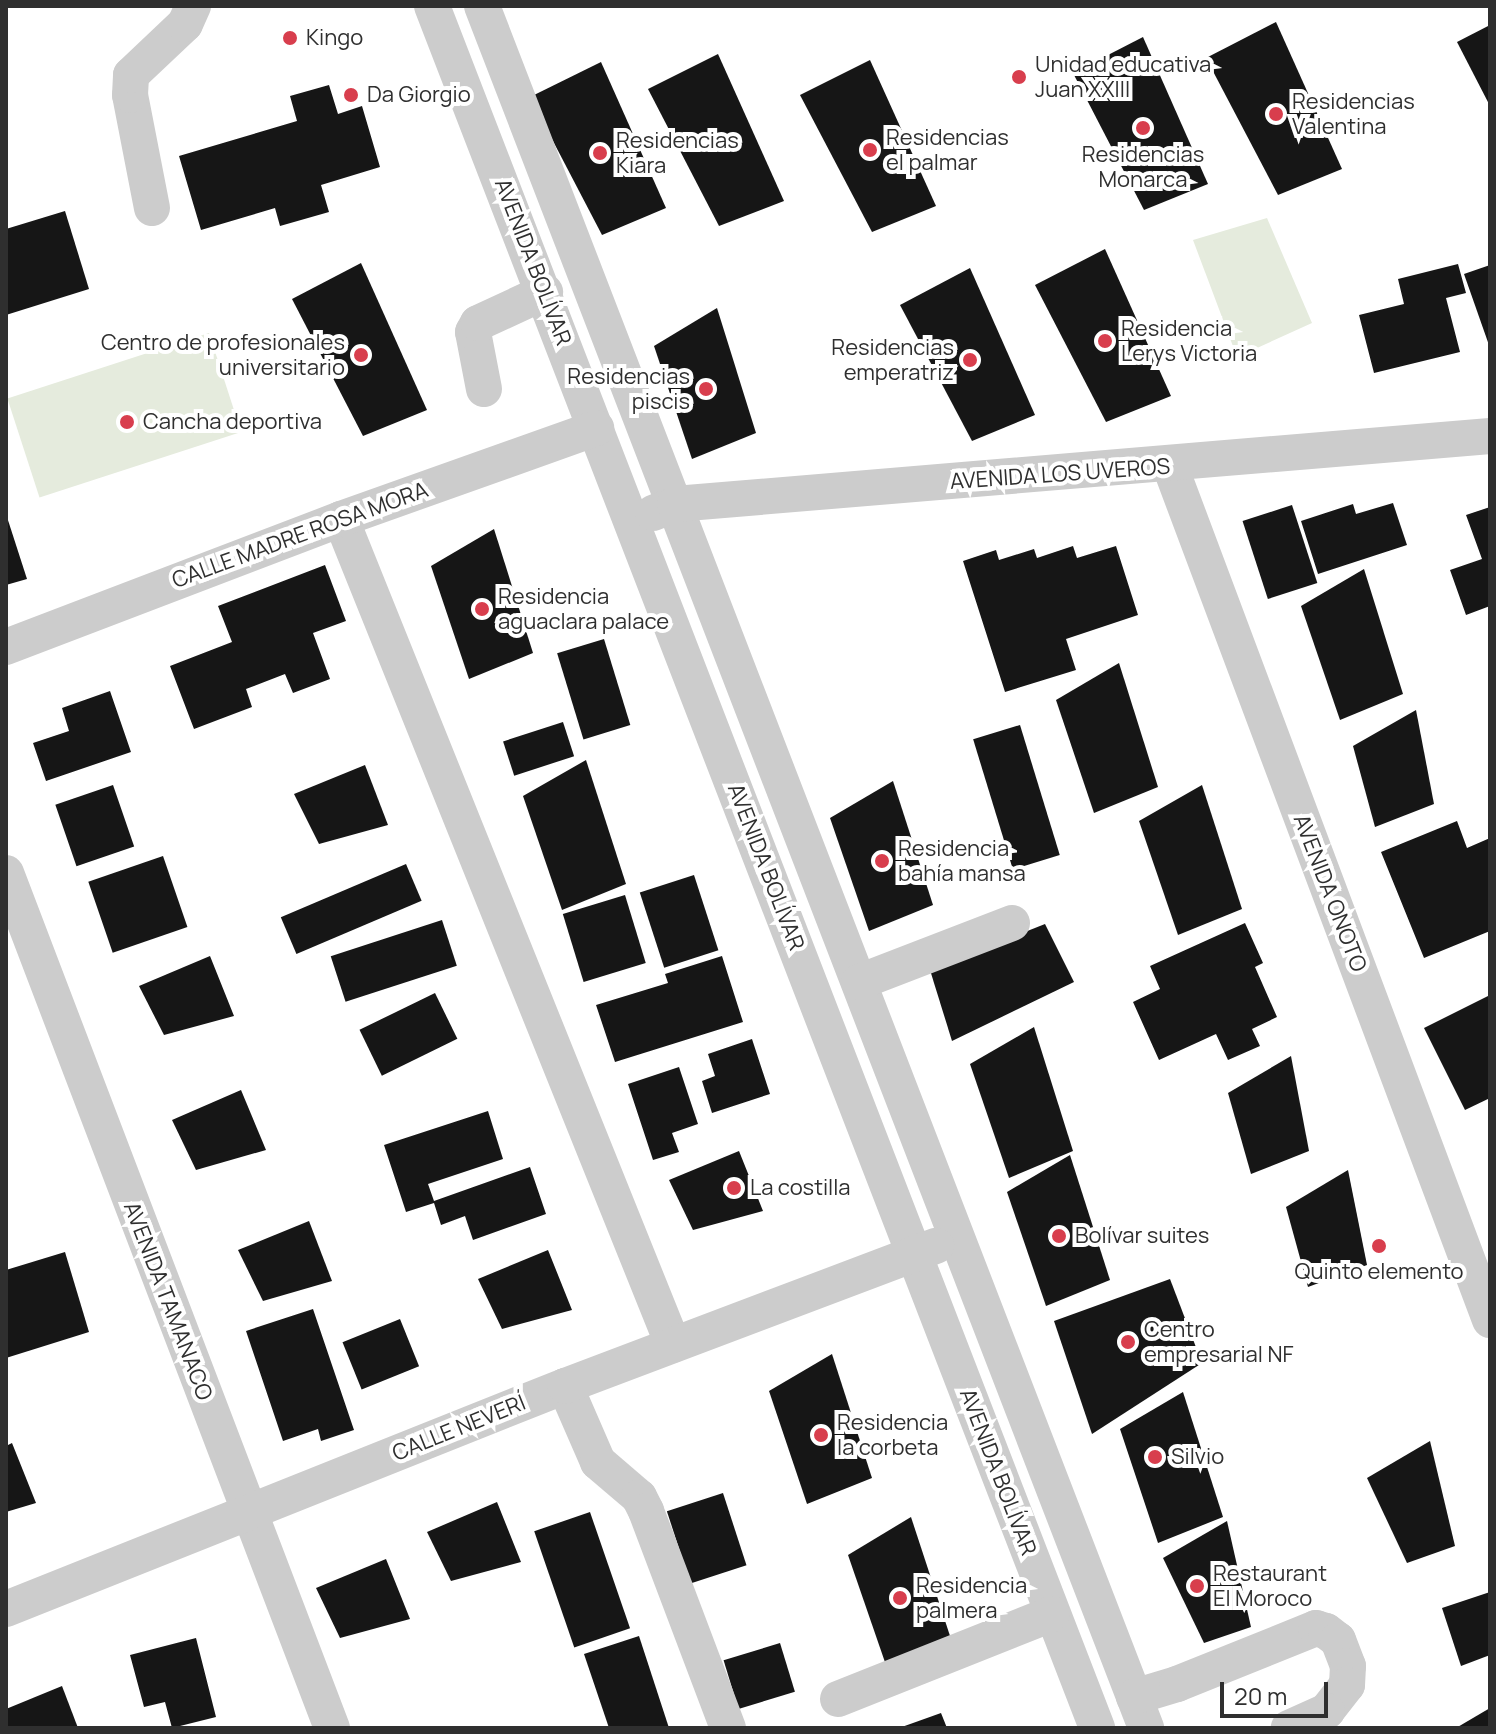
<!DOCTYPE html>
<meta charset="utf-8">
<style>
body{margin:0}
#map{position:relative;width:1496px;height:1734px;overflow:hidden;background:#fff;font-family:Manrope,sans-serif}
div>[style]{position:absolute}
[style*='--x']{left:calc(var(--x)*1px);top:calc(var(--y)*1px);width:calc(var(--w)*1px);rotate:calc(var(--a)*1deg)}
.green>*{inset:0;background:#e5ebdd;transform-origin:0 0}
.building>*{inset:0;background:#161616;transform-origin:0 0}
.minor>*{height:36px;margin:-18px;padding:0 18px;transform-origin:18px;border-radius:18px;background:#ccc}
.dots>*{width:22px;height:22px;translate:-50% -50%;box-sizing:border-box;border:4px solid #fff;border-radius:50%}
span{translate:-50% -50%;white-space:nowrap;text-align:center;line-height:1.15;-webkit-text-stroke:8px #fff;paint-order:stroke}
.poi-label{font-size:22px;color:#2f2f2f}
.left{translate:0 -50%;text-align:left}
.right{translate:-100% -50%;text-align:right}
.street-label{font-size:22px;color:#2f2f2f}
.frame{position:absolute;inset:0;border:8px solid #2f2f2f;pointer-events:none}
.scale{position:absolute;left:1220px;top:1682px;width:108px;height:36px;box-sizing:border-box;border:4px solid #2f2f2f;border-top:0;padding-left:10px;font-size:24px;line-height:28px;white-space:nowrap;color:#2f2f2f;-webkit-text-stroke:6px #fff;paint-order:stroke}
</style>
<div id="map">
<div class="green">
<div style="clip-path:polygon(1267px 218px,1312px 323px,1237px 357px,1193px 240px)"></div>
<div style="left:209px;top:333px;width:104px;height:212px;rotate:72deg"></div>
</div>
<div class="building">
<div style="clip-path:polygon(1276px 22px,1342px 169px,1278px 195px,1206px 58px)"></div>
<div style="clip-path:polygon(1490px 25px,1490px 106px,1457px 42px)"></div>
<div style="clip-path:polygon(1143px 37px,1208px 184px,1144px 210px,1073px 73px)"></div>
<div style="clip-path:polygon(718px 54px,784px 201px,719px 226px,648px 89px)"></div>
<div style="clip-path:polygon(870px 60px,936px 206px,872px 232px,800px 95px)"></div>
<div style="clip-path:polygon(601px 62px,666px 208px,602px 235px,530px 97px)"></div>
<div style="clip-path:polygon(329px 85px,338px 114px,362px 106px,380px 167px,321px 185px,329px 212px,280px 226px,275px 208px,201px 230px,179px 156px,297px 121px,290px 96px)"></div>
<div style="clip-path:polygon(65px 211px,89px 289px,6px 315px,6px 229px)"></div>
<div style="clip-path:polygon(1105px 249px,1171px 396px,1106px 422px,1035px 285px)"></div>
<div style="clip-path:polygon(361px 263px,427px 410px,363px 436px,292px 299px)"></div>
<div style="clip-path:polygon(1458px 264px,1466px 293px,1446px 298px,1460px 352px,1374px 373px,1359px 315px,1404px 304px,1398px 279px)"></div>
<div style="clip-path:polygon(1490px 265px,1490px 348px,1464px 274px)"></div>
<div style="clip-path:polygon(970px 268px,1035px 415px,972px 441px,900px 305px)"></div>
<div style="clip-path:polygon(717px 308px,756px 433px,692px 459px,654px 346px)"></div>
<div style="clip-path:polygon(1393px 503px,1407px 545px,1318px 574px,1301px 521px,1353px 504px,1356px 514px)"></div>
<div style="left:1292px;top:505px;width:82px;height:52px;rotate:72deg"></div>
<div style="clip-path:polygon(1490px 507px,1490px 606px,1466px 615px,1450px 570px,1482px 559px,1466px 515px)"></div>
<div style="clip-path:polygon(6px 514px,27px 579px,6px 585px)"></div>
<div style="clip-path:polygon(494px 529px,533px 653px,469px 679px,431px 566px)"></div>
<div style="clip-path:polygon(1073px 546px,1077px 558px,1116px 546px,1138px 615px,1066px 639px,1076px 670px,1005px 692px,963px 561px,996px 550px,999px 560px,1034px 549px,1037px 558px)"></div>
<div style="clip-path:polygon(325px 565px,346px 621px,313px 633px,330px 679px,293px 693px,285px 674px,246px 689px,252px 707px,194px 729px,170px 666px,232px 642px,218px 606px)"></div>
<div style="clip-path:polygon(1364px 569px,1403px 694px,1340px 720px,1301px 606px)"></div>
<div style="left:604px;top:639px;width:90px;height:49px;rotate:73deg"></div>
<div style="clip-path:polygon(1119px 663px,1158px 787px,1094px 813px,1056px 700px)"></div>
<div style="clip-path:polygon(110px 691px,131px 752px,46px 781px,33px 743px,69px 731px,62px 708px)"></div>
<div style="clip-path:polygon(1416px 710px,1434px 804px,1375px 827px,1353px 746px)"></div>
<div style="left:563px;top:722px;width:36px;height:63px;rotate:72deg"></div>
<div style="left:1020px;top:725px;width:136px;height:49px;rotate:73deg"></div>
<div style="clip-path:polygon(586px 760px,626px 884px,562px 910px,523px 796px)"></div>
<div style="clip-path:polygon(365px 765px,388px 825px,319px 844px,294px 794px)"></div>
<div style="clip-path:polygon(893px 781px,933px 905px,869px 931px,830px 818px)"></div>
<div style="left:113px;top:785px;width:65px;height:61px;rotate:71deg"></div>
<div style="clip-path:polygon(1202px 785px,1242px 909px,1178px 935px,1139px 821px)"></div>
<div style="clip-path:polygon(1457px 821px,1467px 848px,1490px 838px,1490px 931px,1424px 958px,1381px 852px)"></div>
<div style="left:163px;top:856px;width:75px;height:79px;rotate:71deg"></div>
<div style="left:406px;top:864px;width:40px;height:136px;rotate:67deg"></div>
<div style="left:694px;top:875px;width:79px;height:57px;rotate:72deg"></div>
<div style="left:625px;top:895px;width:71px;height:65px;rotate:73deg"></div>
<div style="left:442px;top:920px;width:48px;height:117px;rotate:72deg"></div>
<div style="clip-path:polygon(1245px 923px,1263px 963px,1255px 967px,1277px 1017px,1252px 1029px,1260px 1046px,1228px 1060px,1216px 1034px,1159px 1060px,1133px 1002px,1160px 989px,1150px 966px)"></div>
<div style="clip-path:polygon(1045px 924px,1074px 982px,952px 1041px,930px 970px)"></div>
<div style="clip-path:polygon(210px 956px,234px 1016px,164px 1035px,139px 986px)"></div>
<div style="clip-path:polygon(722px 956px,743px 1022px,615px 1062px,596px 1005px,668px 983px,665px 974px)"></div>
<div style="left:435px;top:993px;width:51px;height:84px;rotate:64deg"></div>
<div style="clip-path:polygon(1490px 995px,1490px 1098px,1465px 1110px,1424px 1028px)"></div>
<div style="clip-path:polygon(1034px 1027px,1073px 1151px,1009px 1178px,970px 1064px)"></div>
<div style="clip-path:polygon(752px 1039px,770px 1094px,712px 1113px,702px 1081px,715px 1076px,708px 1054px)"></div>
<div style="clip-path:polygon(1291px 1056px,1309px 1151px,1251px 1174px,1228px 1093px)"></div>
<div style="clip-path:polygon(679px 1067px,698px 1124px,672px 1133px,679px 1152px,653px 1160px,628px 1084px)"></div>
<div style="clip-path:polygon(241px 1090px,266px 1150px,196px 1170px,172px 1120px)"></div>
<div style="clip-path:polygon(488px 1111px,503px 1159px,428px 1184px,434px 1201px,530px 1167px,546px 1214px,473px 1240px,465px 1216px,441px 1225px,434px 1203px,406px 1212px,384px 1145px)"></div>
<div style="clip-path:polygon(739px 1151px,763px 1211px,693px 1230px,669px 1180px)"></div>
<div style="clip-path:polygon(1070px 1155px,1110px 1280px,1046px 1306px,1007px 1192px)"></div>
<div style="clip-path:polygon(1348px 1170px,1367px 1265px,1308px 1287px,1286px 1207px)"></div>
<div style="clip-path:polygon(309px 1221px,332px 1281px,263px 1301px,238px 1250px)"></div>
<div style="clip-path:polygon(548px 1250px,572px 1310px,502px 1329px,478px 1279px)"></div>
<div style="clip-path:polygon(65px 1252px,89px 1332px,6px 1358px,6px 1270px)"></div>
<div style="clip-path:polygon(1170px 1279px,1202px 1363px,1092px 1434px,1054px 1321px)"></div>
<div style="clip-path:polygon(313px 1309px,354px 1430px,321px 1441px,318px 1429px,283px 1441px,246px 1331px)"></div>
<div style="left:400px;top:1319px;width:51px;height:62px;rotate:68deg"></div>
<div style="clip-path:polygon(832px 1354px,872px 1478px,807px 1504px,769px 1391px)"></div>
<div style="clip-path:polygon(1183px 1392px,1223px 1517px,1158px 1543px,1120px 1429px)"></div>
<div style="clip-path:polygon(1430px 1441px,1455px 1546px,1407px 1563px,1367px 1478px)"></div>
<div style="clip-path:polygon(12px 1443px,36px 1503px,6px 1512px,6px 1446px)"></div>
<div style="left:723px;top:1493px;width:76px;height:59px;rotate:72deg"></div>
<div style="clip-path:polygon(497px 1502px,521px 1562px,451px 1581px,427px 1532px)"></div>
<div style="left:590px;top:1512px;width:123px;height:59px;rotate:71deg"></div>
<div style="clip-path:polygon(911px 1517px,952px 1642px,887px 1668px,848px 1555px)"></div>
<div style="clip-path:polygon(1227px 1521px,1251px 1627px,1204px 1643px,1163px 1558px)"></div>
<div style="clip-path:polygon(386px 1559px,410px 1619px,340px 1638px,316px 1588px)"></div>
<div style="clip-path:polygon(1490px 1592px,1490px 1655px,1461px 1666px,1442px 1608px)"></div>
<div style="clip-path:polygon(639px 1636px,669px 1728px,609px 1728px,584px 1654px)"></div>
<div style="clip-path:polygon(196px 1638px,216px 1717px,172px 1728px,165px 1702px,144px 1707px,130px 1655px)"></div>
<div style="left:780px;top:1643px;width:51px;height:59px;rotate:73deg"></div>
<div style="clip-path:polygon(62px 1686px,78px 1728px,6px 1728px,6px 1709px)"></div>
<div style="clip-path:polygon(1490px 1708px,1490px 1728px,1456px 1728px)"></div>
<div style="clip-path:polygon(941px 1713px,947px 1728px,899px 1728px)"></div>
</div>
<div class="minor">
<div style="--x:432;--y:6;--w:1846;--a:68.88"></div>
<div style="--x:482;--y:6;--w:1846;--a:68.91"></div>
<div style="--x:152;--y:208;--w:115;--a:-101"></div>
<div style="--x:130;--y:95;--w:20;--a:-87"></div>
<div style="--x:131;--y:75;--w:74;--a:-43.4"></div>
<div style="--x:185;--y:24;--w:20;--a:-66"></div>
<div style="--x:484;--y:389;--w:58;--a:-100.9"></div>
<div style="--x:473;--y:332;--w:10;--a:-61"></div>
<div style="--x:478;--y:323;--w:74;--a:-24.8"></div>
<div style="--x:1170;--y:466;--w:912;--a:69.46"></div>
<div style="--x:653;--y:513;--w:24;--a:-22"></div>
<div style="--x:675;--y:504;--w:818;--a:-4.77"></div>
<div style="--x:341;--y:519;--w:890;--a:68.1"></div>
<div style="--x:6;--y:647;--w:359;--a:-20.9"></div>
<div style="--x:341;--y:519;--w:271;--a:-19.6"></div>
<div style="--x:6;--y:873;--w:915;--a:69.13"></div>
<div style="--x:859;--y:982;--w:164;--a:-21.1"></div>
<div style="--x:565;--y:1386;--w:83;--a:66.5"></div>
<div style="--x:598;--y:1462;--w:54;--a:40.5"></div>
<div style="--x:639;--y:1497;--w:16;--a:63"></div>
<div style="--x:646;--y:1511;--w:232;--a:69.3"></div>
<div style="--x:6;--y:1609;--w:602;--a:-21.75"></div>
<div style="--x:565;--y:1386;--w:397;--a:-20.7"></div>
<div style="--x:1134;--y:1697;--w:45;--a:-16.8"></div>
<div style="--x:1177;--y:1684;--w:150;--a:-21.9"></div>
<div style="--x:1316;--y:1628;--w:10;--a:17"></div>
<div style="--x:1326;--y:1631;--w:15;--a:37"></div>
<div style="--x:1338;--y:1640;--w:28;--a:69"></div>
<div style="--x:1348;--y:1666;--w:19;--a:93"></div>
<div style="--x:1347;--y:1685;--w:33;--a:128"></div>
<div style="--x:1327;--y:1711;--w:42;--a:155.9"></div>
<div style="--x:838;--y:1699;--w:230;--a:-21.7"></div>
</div>
<div class="dots">
<div style="left:290px;top:38px;background:#d83e4d"></div>
<div style="left:1019px;top:77px;background:#d83e4d"></div>
<div style="left:351px;top:95px;background:#d83e4d"></div>
<div style="left:1276px;top:114px;background:#d83e4d"></div>
<div style="left:1143px;top:128px;background:#d83e4d"></div>
<div style="left:870px;top:150px;background:#d83e4d"></div>
<div style="left:600px;top:153px;background:#d83e4d"></div>
<div style="left:1105px;top:341px;background:#d83e4d"></div>
<div style="left:361px;top:355px;background:#d83e4d"></div>
<div style="left:970px;top:360px;background:#d83e4d"></div>
<div style="left:706px;top:389px;background:#d83e4d"></div>
<div style="left:127px;top:422px;background:#d83e4d"></div>
<div style="left:482px;top:609px;background:#d83e4d"></div>
<div style="left:882px;top:861px;background:#d83e4d"></div>
<div style="left:734px;top:1188px;background:#d83e4d"></div>
<div style="left:1059px;top:1236px;background:#d83e4d"></div>
<div style="left:1379px;top:1246px;background:#d83e4d"></div>
<div style="left:1128px;top:1342px;background:#d83e4d"></div>
<div style="left:821px;top:1435px;background:#d83e4d"></div>
<div style="left:1155px;top:1457px;background:#d83e4d"></div>
<div style="left:1197px;top:1586px;background:#d83e4d"></div>
<div style="left:900px;top:1598px;background:#d83e4d"></div>
</div>
<div class="poi-label">
<span class="left" style="left:306px;top:38px">Kingo</span>
<span class="left" style="left:1035px;top:77px">Unidad educativa<br>Juan XXIII</span>
<span class="left" style="left:367px;top:95px">Da Giorgio</span>
<span class="left" style="left:1292px;top:114px">Residencias<br>Valentina</span>
<span class="left" style="left:886px;top:150px">Residencias<br>el palmar</span>
<span class="left" style="left:616px;top:153px">Residencias<br>Kiara</span>
<span style="left:1143px;top:167px">Residencias<br>Monarca</span>
<span class="left" style="left:1121px;top:341px">Residencia<br>Lerys Victoria</span>
<span class="right" style="left:345px;top:355px">Centro de profesionales<br>universitario</span>
<span class="right" style="left:954px;top:360px">Residencias<br>emperatriz</span>
<span class="right" style="left:690px;top:389px">Residencias<br>piscis</span>
<span class="left" style="left:143px;top:422px">Cancha deportiva</span>
<span class="left" style="left:498px;top:609px">Residencia<br>aguaclara palace</span>
<span class="left" style="left:898px;top:861px">Residencia<br>bahía mansa</span>
<span class="left" style="left:750px;top:1188px">La costilla</span>
<span class="left" style="left:1075px;top:1236px">Bolívar suites</span>
<span style="left:1379px;top:1272px">Quinto elemento</span>
<span class="left" style="left:1144px;top:1342px">Centro<br>empresarial NF</span>
<span class="left" style="left:837px;top:1435px">Residencia<br>la corbeta</span>
<span class="left" style="left:1171px;top:1457px">Silvio</span>
<span class="left" style="left:1213px;top:1586px">Restaurant<br>El Moroco</span>
<span class="left" style="left:916px;top:1598px">Residencia<br>palmera</span>
</div>
<div class="street-label">
<span style="left:533px;top:262px;rotate:69deg">AVENIDA BOLÍVAR</span>
<span style="left:1060px;top:474px;rotate:-4deg">AVENIDA LOS UVEROS</span>
<span style="left:300px;top:535px;rotate:-20deg">CALLE MADRE ROSA MORA</span>
<span style="left:766px;top:867px;rotate:69deg">AVENIDA BOLÍVAR</span>
<span style="left:1330px;top:893px;rotate:69deg">AVENIDA ONOTO</span>
<span style="left:168px;top:1301px;rotate:69deg">AVENIDA TAMANACO</span>
<span style="left:459px;top:1428px;rotate:-22deg">CALLE NEVERÍ</span>
<span style="left:998px;top:1472px;rotate:69deg">AVENIDA BOLÍVAR</span>
</div>
<div class="frame"></div>
<div class="scale">20 m</div>
</div>
